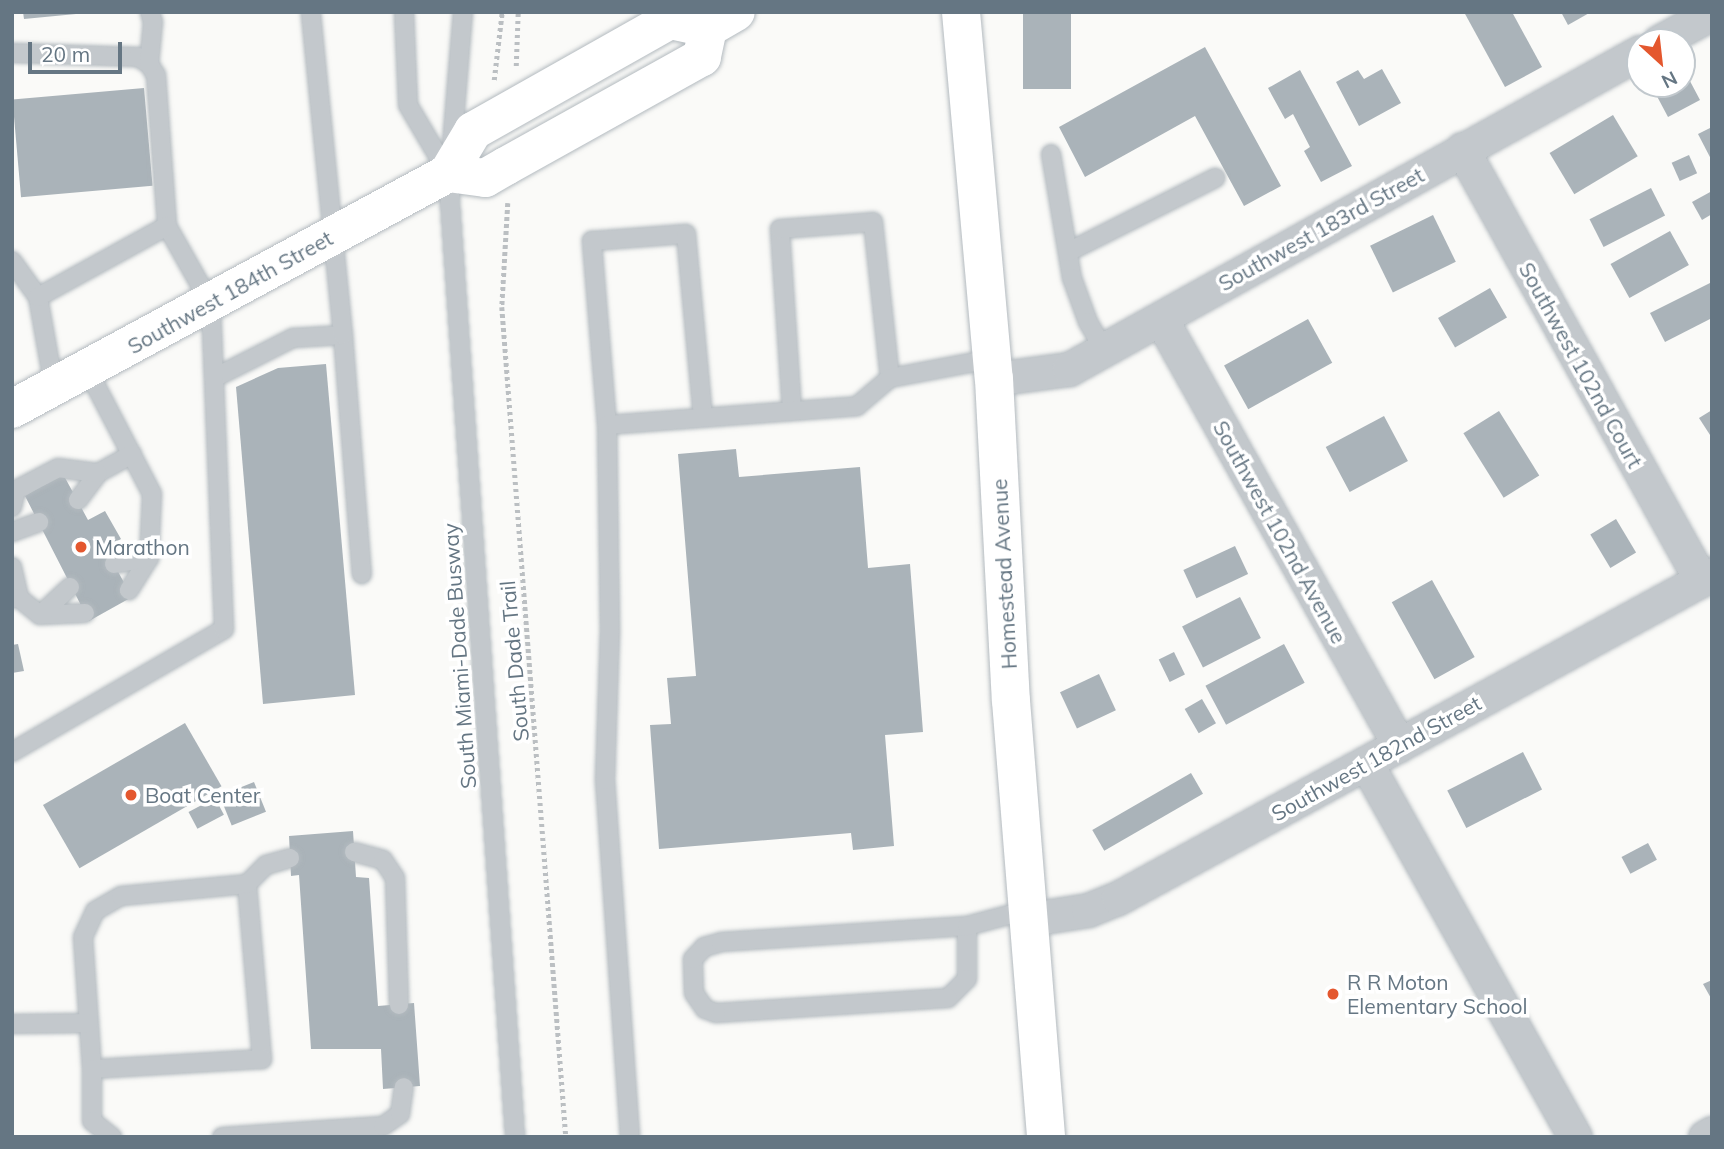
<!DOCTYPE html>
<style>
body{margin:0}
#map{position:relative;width:1724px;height:1149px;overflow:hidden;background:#fafaf8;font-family:Mulish,sans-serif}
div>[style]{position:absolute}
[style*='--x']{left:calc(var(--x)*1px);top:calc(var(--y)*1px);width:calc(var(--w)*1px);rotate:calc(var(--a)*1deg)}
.building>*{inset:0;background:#aab3b9;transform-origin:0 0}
.path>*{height:4.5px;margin-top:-2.25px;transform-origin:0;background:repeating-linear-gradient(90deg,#bbbfc2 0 3.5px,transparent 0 7px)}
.roads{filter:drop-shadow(0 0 2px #b3babf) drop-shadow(0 0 2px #b3babf)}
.lane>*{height:18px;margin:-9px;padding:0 9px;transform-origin:9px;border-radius:9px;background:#c3c8cc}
.street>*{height:33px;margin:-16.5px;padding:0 16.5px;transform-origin:16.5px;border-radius:16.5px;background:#c3c8cc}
.secondary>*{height:38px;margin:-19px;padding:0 19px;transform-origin:19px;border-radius:19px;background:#fff}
.dots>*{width:19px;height:19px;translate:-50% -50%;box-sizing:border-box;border:4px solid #fff;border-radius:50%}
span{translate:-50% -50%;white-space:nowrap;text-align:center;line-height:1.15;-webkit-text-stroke:7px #fff;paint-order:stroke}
.street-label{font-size:21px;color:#657683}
.poi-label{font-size:21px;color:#657683}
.left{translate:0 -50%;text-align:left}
.frame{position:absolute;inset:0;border:14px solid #657683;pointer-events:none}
.north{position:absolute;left:1626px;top:28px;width:70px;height:70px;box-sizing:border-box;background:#fff;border:2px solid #c1c8cd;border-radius:50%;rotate:153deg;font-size:19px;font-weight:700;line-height:28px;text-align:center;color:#657683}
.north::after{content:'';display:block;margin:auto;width:24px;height:32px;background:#e4572e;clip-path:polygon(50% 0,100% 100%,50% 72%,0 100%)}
.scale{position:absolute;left:28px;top:42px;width:94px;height:32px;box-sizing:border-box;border:4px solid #657683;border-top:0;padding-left:9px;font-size:21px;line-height:24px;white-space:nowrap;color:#657683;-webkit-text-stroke:5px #fff;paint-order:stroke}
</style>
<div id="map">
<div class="building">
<div style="clip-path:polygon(23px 12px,75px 12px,76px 14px,24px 19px)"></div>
<div style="left:1023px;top:12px;width:48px;height:77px"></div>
<div style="clip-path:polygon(1464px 12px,1512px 12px,1542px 67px,1505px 87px)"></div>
<div style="clip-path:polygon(1561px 12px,1591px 12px,1568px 25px)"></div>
<div style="clip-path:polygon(1205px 47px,1281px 186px,1244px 206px,1195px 116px,1085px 177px,1059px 127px)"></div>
<div style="clip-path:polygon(1682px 66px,1700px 100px,1668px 117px,1651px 85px,1682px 84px)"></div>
<div style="clip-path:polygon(1382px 69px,1401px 103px,1359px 126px,1336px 82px,1358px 70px,1364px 79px)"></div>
<div style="clip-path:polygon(1300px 70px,1352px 166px,1321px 182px,1304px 151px,1310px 147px,1293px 114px,1285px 119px,1268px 88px)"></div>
<div style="left:144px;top:88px;width:98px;height:132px;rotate:85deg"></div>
<div style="left:1613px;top:115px;width:48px;height:74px;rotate:59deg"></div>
<div style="clip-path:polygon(1712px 127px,1712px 161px,1698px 134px)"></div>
<div style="left:1689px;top:155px;width:20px;height:19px;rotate:66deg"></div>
<div style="left:1651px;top:188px;width:31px;height:69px;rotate:63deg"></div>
<div style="clip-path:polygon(1712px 191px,1712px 214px,1702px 220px,1692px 202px)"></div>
<div style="left:1433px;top:215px;width:52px;height:70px;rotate:64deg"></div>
<div style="left:1670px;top:231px;width:39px;height:68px;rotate:61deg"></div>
<div style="clip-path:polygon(1712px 282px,1712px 318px,1665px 342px,1650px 313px)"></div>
<div style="left:1490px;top:288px;width:34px;height:60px;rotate:60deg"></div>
<div style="left:1308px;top:319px;width:50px;height:96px;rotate:61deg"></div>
<div style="clip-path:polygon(326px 364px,355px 695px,263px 704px,236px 387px,278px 368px)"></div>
<div style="clip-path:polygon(1712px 410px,1712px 438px,1699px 418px)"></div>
<div style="left:1499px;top:411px;width:76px;height:42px;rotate:58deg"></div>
<div style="left:1384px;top:416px;width:51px;height:66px;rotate:62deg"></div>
<div style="clip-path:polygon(736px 449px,739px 477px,860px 467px,868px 568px,910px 564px,923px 732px,885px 735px,894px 846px,853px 850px,851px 833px,659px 849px,650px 725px,671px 724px,667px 678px,696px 676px,678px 454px)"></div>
<div style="clip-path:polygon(63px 474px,88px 520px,105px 511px,121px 539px,105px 548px,132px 597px,89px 621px,25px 496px)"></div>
<div style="left:1616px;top:519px;width:39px;height:30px;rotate:59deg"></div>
<div style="left:1235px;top:546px;width:31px;height:57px;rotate:65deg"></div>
<div style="left:1432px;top:580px;width:88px;height:46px;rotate:61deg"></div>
<div style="left:1240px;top:597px;width:46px;height:65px;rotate:63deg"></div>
<div style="clip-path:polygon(18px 644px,24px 671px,12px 673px,12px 645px)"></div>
<div style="left:1284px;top:644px;width:44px;height:89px;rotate:62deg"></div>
<div style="left:1174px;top:652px;width:25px;height:17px;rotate:64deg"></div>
<div style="left:1099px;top:674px;width:40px;height:43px;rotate:65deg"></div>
<div style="left:1202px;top:699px;width:28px;height:20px;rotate:60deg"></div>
<div style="left:185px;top:723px;width:73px;height:164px;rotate:60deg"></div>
<div style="left:1523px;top:752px;width:42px;height:85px;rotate:63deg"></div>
<div style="left:1191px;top:773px;width:24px;height:114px;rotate:60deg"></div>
<div style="left:254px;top:782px;width:32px;height:37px;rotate:68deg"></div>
<div style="left:215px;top:798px;width:19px;height:30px;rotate:62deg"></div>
<div style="clip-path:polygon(353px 831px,356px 877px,369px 878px,378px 1006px,414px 1003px,420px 1086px,383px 1089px,381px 1049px,311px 1049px,299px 875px,291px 876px,289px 836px)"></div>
<div style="left:1648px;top:843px;width:19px;height:30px;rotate:62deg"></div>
<div style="clip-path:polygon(1712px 980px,1712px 1000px,1703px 984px)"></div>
</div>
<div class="path">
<div style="--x:516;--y:66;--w:54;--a:-87.9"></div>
<div style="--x:494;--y:80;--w:68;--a:-83.3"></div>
<div style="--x:508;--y:203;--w:104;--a:93.3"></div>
<div style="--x:502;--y:307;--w:832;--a:85.59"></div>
</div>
<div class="roads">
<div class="lane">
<div style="--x:404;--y:12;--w:93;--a:87.5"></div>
<div style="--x:408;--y:105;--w:79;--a:59.5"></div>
<div style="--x:12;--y:53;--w:126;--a:1.8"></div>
<div style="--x:138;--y:57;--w:13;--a:32"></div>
<div style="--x:149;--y:64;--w:13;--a:58"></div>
<div style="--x:156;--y:75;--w:151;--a:85.8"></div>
<div style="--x:149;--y:64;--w:42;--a:-84.6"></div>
<div style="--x:153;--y:22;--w:10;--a:-107"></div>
<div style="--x:452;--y:145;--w:133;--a:-85.3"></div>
<div style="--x:1051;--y:154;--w:126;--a:80.4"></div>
<div style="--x:1072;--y:278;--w:47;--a:70"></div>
<div style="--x:1088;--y:322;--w:32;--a:60"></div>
<div style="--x:448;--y:173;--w:966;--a:86.02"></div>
<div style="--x:1068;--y:252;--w:165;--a:-26.7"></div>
<div style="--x:12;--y:261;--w:44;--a:54.2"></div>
<div style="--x:38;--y:297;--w:91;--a:79.9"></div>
<div style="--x:343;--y:335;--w:240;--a:85.5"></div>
<div style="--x:87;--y:369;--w:141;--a:62.5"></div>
<div style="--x:152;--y:494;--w:64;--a:92.7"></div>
<div style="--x:149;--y:558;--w:38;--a:122"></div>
<div style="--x:214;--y:378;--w:89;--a:-26.9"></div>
<div style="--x:293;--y:338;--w:50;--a:-3.4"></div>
<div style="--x:343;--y:335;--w:325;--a:-95.7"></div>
<div style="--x:792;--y:411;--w:182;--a:-93.8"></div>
<div style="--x:780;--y:229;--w:93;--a:-4.3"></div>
<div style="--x:873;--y:222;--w:157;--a:83.8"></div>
<div style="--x:607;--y:425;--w:185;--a:-94.7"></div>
<div style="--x:592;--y:241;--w:94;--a:-4.3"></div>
<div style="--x:686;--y:234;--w:184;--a:84.7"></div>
<div style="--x:78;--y:500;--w:34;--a:-53"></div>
<div style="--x:98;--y:473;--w:39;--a:-29"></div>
<div style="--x:12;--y:507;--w:17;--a:-77"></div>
<div style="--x:16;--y:490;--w:47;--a:-27.6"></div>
<div style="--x:58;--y:468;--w:40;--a:7.1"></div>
<div style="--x:12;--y:532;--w:29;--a:-20"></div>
<div style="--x:114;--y:564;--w:36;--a:-10"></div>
<div style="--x:12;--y:567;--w:32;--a:77"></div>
<div style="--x:12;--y:598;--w:7;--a:0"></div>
<div style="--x:19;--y:598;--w:27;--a:39"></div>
<div style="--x:40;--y:615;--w:45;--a:-2.5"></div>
<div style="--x:40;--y:615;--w:41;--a:-43"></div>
<div style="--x:12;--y:752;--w:245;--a:-30.1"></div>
<div style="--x:224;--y:629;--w:325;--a:-92.3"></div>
<div style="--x:211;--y:304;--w:90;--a:-119.4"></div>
<div style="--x:167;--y:226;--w:147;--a:151.2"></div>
<div style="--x:354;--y:852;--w:30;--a:15"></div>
<div style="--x:383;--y:860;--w:22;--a:56"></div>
<div style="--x:395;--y:878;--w:127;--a:88.2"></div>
<div style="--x:247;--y:884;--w:176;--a:85.1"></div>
<div style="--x:262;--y:1059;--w:170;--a:176.6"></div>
<div style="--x:92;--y:1069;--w:132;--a:-93.9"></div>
<div style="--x:83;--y:937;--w:29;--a:-65"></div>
<div style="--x:95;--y:911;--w:30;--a:-30"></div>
<div style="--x:121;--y:896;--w:127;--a:-5.4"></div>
<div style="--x:247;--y:884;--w:27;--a:-45"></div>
<div style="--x:266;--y:865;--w:25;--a:-16"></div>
<div style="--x:967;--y:926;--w:53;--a:90"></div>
<div style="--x:967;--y:979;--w:27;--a:135"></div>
<div style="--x:948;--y:998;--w:232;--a:176.3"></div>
<div style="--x:716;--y:1013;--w:12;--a:-160"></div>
<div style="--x:705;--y:1009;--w:19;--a:-125"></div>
<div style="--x:694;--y:993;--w:34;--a:-92"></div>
<div style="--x:693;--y:959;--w:16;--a:-47"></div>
<div style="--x:704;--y:947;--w:18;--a:-16"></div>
<div style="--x:721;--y:942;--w:247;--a:-3.7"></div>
<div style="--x:967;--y:926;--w:66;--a:-14.9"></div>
<div style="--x:12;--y:1024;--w:77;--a:-0.7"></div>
<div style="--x:92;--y:1069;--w:52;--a:90"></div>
<div style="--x:92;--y:1121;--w:26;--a:39"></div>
<div style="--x:222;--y:1137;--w:161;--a:-3.9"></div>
<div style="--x:383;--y:1126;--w:21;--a:-35"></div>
<div style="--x:400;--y:1114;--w:27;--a:-82"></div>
<div style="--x:630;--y:1137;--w:358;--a:-94"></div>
<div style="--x:605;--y:780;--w:147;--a:-88.1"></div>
<div style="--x:610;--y:633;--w:208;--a:-90.8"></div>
<div style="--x:607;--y:425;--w:251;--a:-4.3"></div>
<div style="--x:857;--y:406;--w:43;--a:-40.3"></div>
<div style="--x:890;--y:378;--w:103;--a:-10.7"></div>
</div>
<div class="street">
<div style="--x:1659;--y:42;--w:60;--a:-28.7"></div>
<div style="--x:1462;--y:149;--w:493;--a:61"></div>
<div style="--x:1161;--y:319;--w:488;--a:60.8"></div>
<div style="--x:994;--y:379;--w:76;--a:-7.6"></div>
<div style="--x:1069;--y:369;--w:653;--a:-29.04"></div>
<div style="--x:1366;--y:763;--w:428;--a:60.8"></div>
<div style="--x:1031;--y:919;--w:58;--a:-9"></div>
<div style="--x:1088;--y:910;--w:32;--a:-22"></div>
<div style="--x:1118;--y:898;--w:677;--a:-28.61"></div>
<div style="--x:1705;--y:1137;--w:8;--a:-30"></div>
</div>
<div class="secondary">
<div style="--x:961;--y:12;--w:368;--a:84.9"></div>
<div style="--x:994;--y:379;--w:322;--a:87"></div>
<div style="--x:1011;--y:701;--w:437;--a:85.4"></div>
<div style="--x:708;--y:28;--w:30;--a:102"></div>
<div style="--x:702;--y:57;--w:224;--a:150.9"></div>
<div style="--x:506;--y:166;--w:24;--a:150"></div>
<div style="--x:485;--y:178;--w:37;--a:-172"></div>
<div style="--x:448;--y:173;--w:49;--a:-59.2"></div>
<div style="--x:473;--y:131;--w:226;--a:-29.4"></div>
<div style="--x:670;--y:20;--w:39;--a:12"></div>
<div style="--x:708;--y:28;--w:32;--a:-30"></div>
<div style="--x:12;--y:409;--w:496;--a:-28.4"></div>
</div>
</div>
<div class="dots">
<div style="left:81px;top:547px;background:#e4572e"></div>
<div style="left:131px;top:795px;background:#e4572e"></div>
<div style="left:1333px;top:994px;background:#e4572e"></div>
</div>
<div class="street-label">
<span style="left:1321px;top:229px;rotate:-29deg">Southwest 183rd Street</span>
<span style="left:230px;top:292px;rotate:-29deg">Southwest 184th Street</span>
<span style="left:1581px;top:365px;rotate:61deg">Southwest 102nd Court</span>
<span style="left:1280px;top:532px;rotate:61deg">Southwest 102nd Avenue</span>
<span style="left:1004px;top:574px;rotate:-93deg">Homestead Avenue</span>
<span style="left:459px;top:656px;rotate:-94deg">South Miami-Dade Busway</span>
<span style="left:514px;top:661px;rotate:-95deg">South Dade Trail</span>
<span style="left:1376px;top:758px;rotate:-29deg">Southwest 182nd Street</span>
</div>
<div class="poi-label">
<span class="left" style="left:95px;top:547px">Marathon</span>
<span class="left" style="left:145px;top:795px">Boat Center</span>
<span class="left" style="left:1347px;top:994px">R R Moton<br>Elementary School</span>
</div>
<div class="frame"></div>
<div class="north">N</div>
<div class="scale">20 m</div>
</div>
